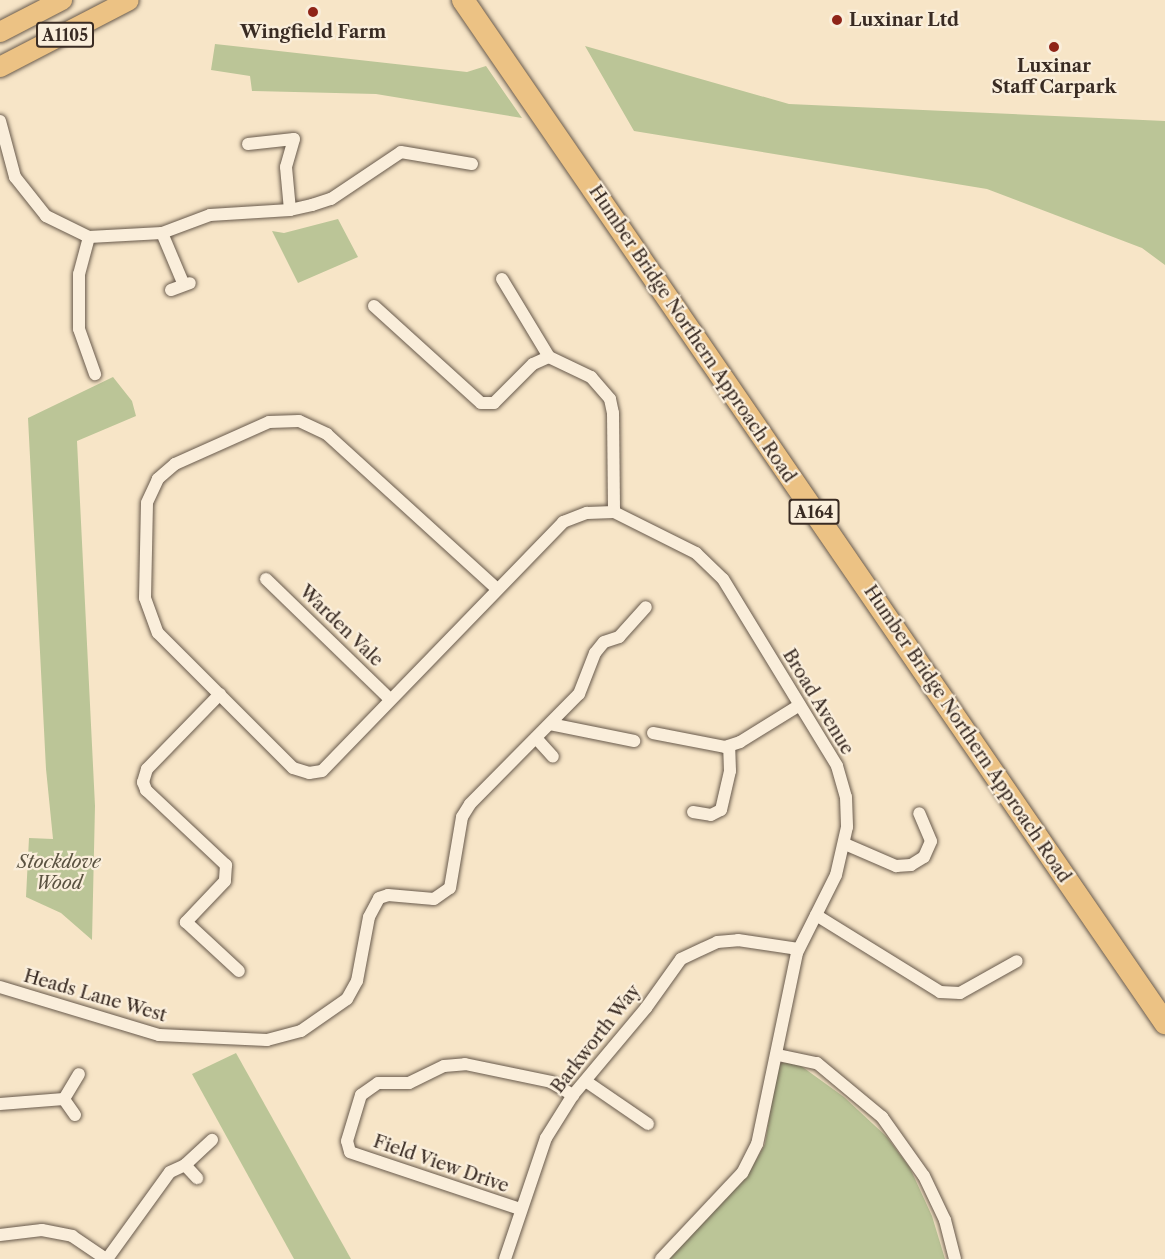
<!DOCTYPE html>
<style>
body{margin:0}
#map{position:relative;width:1165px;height:1259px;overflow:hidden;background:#f7e5c7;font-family:"Libre Caslon Text",serif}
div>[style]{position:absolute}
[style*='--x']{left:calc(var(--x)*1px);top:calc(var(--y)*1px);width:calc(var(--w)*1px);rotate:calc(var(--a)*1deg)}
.green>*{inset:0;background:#bbc597}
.roads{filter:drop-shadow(0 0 2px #685a4c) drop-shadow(0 0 2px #685a4c)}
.street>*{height:12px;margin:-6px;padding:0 6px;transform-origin:6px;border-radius:6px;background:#faeedb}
.primary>*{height:20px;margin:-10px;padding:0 10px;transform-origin:10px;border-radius:10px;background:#ecc284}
.highway>*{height:22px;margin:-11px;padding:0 11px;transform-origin:11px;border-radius:11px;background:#ecc284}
.dots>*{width:16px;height:16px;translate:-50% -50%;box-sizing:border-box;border:3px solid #faeedb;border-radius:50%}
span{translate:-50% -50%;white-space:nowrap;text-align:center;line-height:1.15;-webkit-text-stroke:4.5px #faeedb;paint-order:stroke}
.shield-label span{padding:2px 4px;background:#faeedb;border:2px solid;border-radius:4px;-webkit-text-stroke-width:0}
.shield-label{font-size:16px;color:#392b23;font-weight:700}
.poi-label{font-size:18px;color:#392b23;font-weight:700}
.left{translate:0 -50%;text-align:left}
.street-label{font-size:18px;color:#392b23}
.park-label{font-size:18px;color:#5a5240;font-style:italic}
</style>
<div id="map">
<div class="green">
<div style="clip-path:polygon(215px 44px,467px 72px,486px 66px,522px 118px,376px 94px,252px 91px,250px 76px,211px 70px)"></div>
<div style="clip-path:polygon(585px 46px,789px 104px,1165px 121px,1165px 265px,1142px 248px,987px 189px,634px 131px)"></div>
<div style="clip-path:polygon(338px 219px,358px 257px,298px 283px,272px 231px,284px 233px)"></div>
<div style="clip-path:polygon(113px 377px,132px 401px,136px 416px,77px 441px,95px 806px,92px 940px,61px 913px,26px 897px,29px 838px,53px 839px,46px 769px,28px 418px)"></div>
<div style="clip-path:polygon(236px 1053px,351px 1259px,294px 1259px,192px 1074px)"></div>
<div style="clip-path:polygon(789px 1062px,797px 1063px,844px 1097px,887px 1137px,910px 1168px,932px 1216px,945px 1259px,669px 1259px,749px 1173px,765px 1144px,777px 1069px,781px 1063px)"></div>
</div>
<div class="roads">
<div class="street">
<div style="--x:0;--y:121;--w:58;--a:75"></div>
<div style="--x:15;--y:177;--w:50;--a:51.5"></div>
<div style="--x:46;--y:216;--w:48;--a:26"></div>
<div style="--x:89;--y:237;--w:73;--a:-3.1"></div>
<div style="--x:162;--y:233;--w:51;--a:-20.6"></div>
<div style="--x:210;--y:215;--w:80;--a:-3.6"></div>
<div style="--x:290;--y:210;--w:23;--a:-13"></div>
<div style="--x:312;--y:205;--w:20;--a:-18"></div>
<div style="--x:331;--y:199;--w:84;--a:-33.9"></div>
<div style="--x:401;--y:152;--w:72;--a:9.6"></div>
<div style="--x:248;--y:144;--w:46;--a:-6.2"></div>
<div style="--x:294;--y:139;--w:29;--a:106"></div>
<div style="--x:286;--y:167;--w:43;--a:84.7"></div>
<div style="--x:162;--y:233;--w:56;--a:67.1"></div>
<div style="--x:89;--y:237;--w:38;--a:105"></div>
<div style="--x:79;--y:274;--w:55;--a:90"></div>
<div style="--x:79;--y:329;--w:48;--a:70.4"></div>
<div style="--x:502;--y:279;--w:91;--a:58.9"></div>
<div style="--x:549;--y:357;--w:47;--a:25.5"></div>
<div style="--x:591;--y:377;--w:29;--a:49"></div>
<div style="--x:610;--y:399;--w:14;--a:78"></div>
<div style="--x:613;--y:413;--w:99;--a:89.4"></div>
<div style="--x:171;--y:290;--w:20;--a:-20"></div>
<div style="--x:374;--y:306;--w:144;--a:42.2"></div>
<div style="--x:481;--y:403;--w:13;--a:0"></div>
<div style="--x:494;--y:403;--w:55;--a:-45"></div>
<div style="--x:533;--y:364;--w:17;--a:-24"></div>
<div style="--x:266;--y:579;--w:173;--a:44.1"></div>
<div style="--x:496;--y:588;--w:229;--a:-137.7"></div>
<div style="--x:327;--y:434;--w:31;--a:-155"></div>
<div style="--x:299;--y:421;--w:30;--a:178"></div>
<div style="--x:269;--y:422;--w:103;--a:155.9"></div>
<div style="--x:175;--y:464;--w:23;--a:139"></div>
<div style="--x:158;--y:479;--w:26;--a:115"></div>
<div style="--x:147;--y:503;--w:95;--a:91.2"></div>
<div style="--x:145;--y:598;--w:37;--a:70"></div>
<div style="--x:158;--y:633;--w:191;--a:45"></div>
<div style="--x:293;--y:768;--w:17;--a:17"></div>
<div style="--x:309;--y:773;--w:13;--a:-9"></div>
<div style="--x:322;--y:771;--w:347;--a:-45.9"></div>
<div style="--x:563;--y:522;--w:26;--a:-21"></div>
<div style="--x:587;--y:513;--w:27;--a:-2"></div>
<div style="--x:614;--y:512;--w:92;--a:26.6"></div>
<div style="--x:696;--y:553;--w:37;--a:44"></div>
<div style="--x:723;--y:579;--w:219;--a:58.6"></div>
<div style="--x:837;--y:766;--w:32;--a:74"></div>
<div style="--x:846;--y:797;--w:30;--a:88"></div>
<div style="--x:847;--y:827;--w:49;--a:102.9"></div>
<div style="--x:836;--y:875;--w:87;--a:116.6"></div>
<div style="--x:797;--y:953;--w:195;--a:101.8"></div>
<div style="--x:757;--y:1144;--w:33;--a:117"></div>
<div style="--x:742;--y:1173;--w:118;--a:133.3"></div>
<div style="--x:220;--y:694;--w:105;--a:134.2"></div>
<div style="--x:147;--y:769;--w:14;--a:107"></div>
<div style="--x:143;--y:782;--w:9;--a:69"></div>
<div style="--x:146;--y:790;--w:110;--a:43.2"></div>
<div style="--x:226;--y:865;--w:16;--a:94"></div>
<div style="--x:225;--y:881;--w:57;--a:133.6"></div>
<div style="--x:186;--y:922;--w:72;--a:42.8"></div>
<div style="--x:550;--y:724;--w:86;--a:11.4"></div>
<div style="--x:653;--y:733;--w:73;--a:11"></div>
<div style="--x:725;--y:747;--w:16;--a:-18"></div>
<div style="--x:740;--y:742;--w:70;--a:-31.7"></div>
<div style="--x:536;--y:738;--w:25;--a:48"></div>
<div style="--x:693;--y:812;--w:18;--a:9"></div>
<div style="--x:711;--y:815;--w:11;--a:-27"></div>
<div style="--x:721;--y:810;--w:40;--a:-77"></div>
<div style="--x:730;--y:771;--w:25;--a:-92"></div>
<div style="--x:845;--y:844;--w:56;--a:23.3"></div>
<div style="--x:896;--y:866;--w:15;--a:-4"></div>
<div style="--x:911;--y:865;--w:15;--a:-32"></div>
<div style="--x:924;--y:857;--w:17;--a:-66"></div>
<div style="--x:931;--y:841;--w:30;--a:-113"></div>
<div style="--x:816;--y:915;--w:146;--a:31.8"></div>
<div style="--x:940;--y:992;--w:20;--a:3"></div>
<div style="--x:960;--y:993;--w:65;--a:-29.3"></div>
<div style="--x:0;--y:987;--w:166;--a:16.8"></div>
<div style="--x:159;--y:1035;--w:108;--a:2.7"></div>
<div style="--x:267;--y:1040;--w:35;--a:-15"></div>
<div style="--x:301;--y:1031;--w:56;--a:-34.8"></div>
<div style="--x:347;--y:999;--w:21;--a:-61"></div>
<div style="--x:357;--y:981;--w:65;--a:-79.4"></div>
<div style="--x:369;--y:917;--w:21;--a:-62"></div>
<div style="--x:379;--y:898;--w:9;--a:-18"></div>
<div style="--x:388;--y:895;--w:46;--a:5"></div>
<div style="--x:434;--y:899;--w:19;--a:-35"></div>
<div style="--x:450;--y:888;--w:72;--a:-80.4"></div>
<div style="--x:462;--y:817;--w:15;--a:-58"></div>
<div style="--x:470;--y:804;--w:155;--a:-45.3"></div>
<div style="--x:579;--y:694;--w:44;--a:-68.7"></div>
<div style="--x:595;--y:653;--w:14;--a:-51"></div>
<div style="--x:604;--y:642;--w:16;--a:-18"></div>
<div style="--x:619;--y:637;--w:40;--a:-48"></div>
<div style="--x:778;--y:1055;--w:40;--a:12"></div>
<div style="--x:817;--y:1063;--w:85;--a:39.7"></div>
<div style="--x:882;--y:1117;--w:72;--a:54.6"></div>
<div style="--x:924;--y:1176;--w:49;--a:64.5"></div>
<div style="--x:945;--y:1220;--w:40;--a:75.6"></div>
<div style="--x:587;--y:1082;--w:74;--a:34.5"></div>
<div style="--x:0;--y:1104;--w:64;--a:-4.5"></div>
<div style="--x:75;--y:1115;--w:19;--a:-125"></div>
<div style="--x:64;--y:1099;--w:29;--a:-59"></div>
<div style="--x:185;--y:1165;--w:18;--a:47"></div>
<div style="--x:520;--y:1209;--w:179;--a:-161.5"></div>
<div style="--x:350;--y:1152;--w:11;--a:-105"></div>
<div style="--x:347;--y:1141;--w:48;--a:-73.1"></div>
<div style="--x:361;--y:1095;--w:21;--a:-35"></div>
<div style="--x:378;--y:1083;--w:31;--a:0"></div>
<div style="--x:409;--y:1083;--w:39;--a:-26"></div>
<div style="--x:444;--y:1066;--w:21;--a:-5"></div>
<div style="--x:465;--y:1064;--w:88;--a:11.8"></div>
<div style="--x:551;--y:1082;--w:26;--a:31"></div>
<div style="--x:0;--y:1235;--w:42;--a:-6.8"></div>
<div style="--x:42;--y:1230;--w:31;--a:11"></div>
<div style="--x:72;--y:1236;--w:41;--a:34.1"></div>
<div style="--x:107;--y:1259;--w:107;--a:-54.1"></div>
<div style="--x:170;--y:1172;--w:17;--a:-25"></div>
<div style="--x:185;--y:1165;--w:37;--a:-43"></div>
<div style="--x:505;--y:1259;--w:128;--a:-71.3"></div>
<div style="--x:546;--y:1138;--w:51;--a:-57.9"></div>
<div style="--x:573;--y:1095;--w:114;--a:-50"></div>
<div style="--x:646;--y:1008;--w:60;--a:-54.5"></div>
<div style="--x:681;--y:959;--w:40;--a:-25"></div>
<div style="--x:717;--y:942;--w:21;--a:-5"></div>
<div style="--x:738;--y:940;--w:61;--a:8.5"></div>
</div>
<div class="primary">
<div style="--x:0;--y:32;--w:70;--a:-27.3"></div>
<div style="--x:0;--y:67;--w:145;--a:-27.4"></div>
</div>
<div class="highway">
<div style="--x:463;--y:0;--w:1241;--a:55.54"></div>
</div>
</div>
<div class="dots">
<div style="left:313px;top:12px;background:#8f2418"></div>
<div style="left:837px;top:20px;background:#8f2418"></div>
<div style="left:1054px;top:47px;background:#8f2418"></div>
</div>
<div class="shield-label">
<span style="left:65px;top:35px">A1105</span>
<span style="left:814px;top:512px">A164</span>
</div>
<div class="poi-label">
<span class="left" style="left:849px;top:20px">Luxinar Ltd</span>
<span style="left:313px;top:32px">Wingfield Farm</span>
<span style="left:1054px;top:77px">Luxinar<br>Staff Carpark</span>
</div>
<div class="street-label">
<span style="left:692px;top:334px;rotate:56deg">Humber Bridge Northern Approach Road</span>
<span style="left:341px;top:626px;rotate:44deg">Warden Vale</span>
<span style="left:818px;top:702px;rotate:59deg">Broad Avenue</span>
<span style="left:967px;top:734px;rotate:56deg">Humber Bridge Northern Approach Road</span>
<span style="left:95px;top:996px;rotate:16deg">Heads Lane West</span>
<span style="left:596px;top:1039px;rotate:-52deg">Barkworth Way</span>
<span style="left:441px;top:1164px;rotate:19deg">Field View Drive</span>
</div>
<div class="park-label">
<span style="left:59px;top:873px">Stockdove<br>Wood</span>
</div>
</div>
